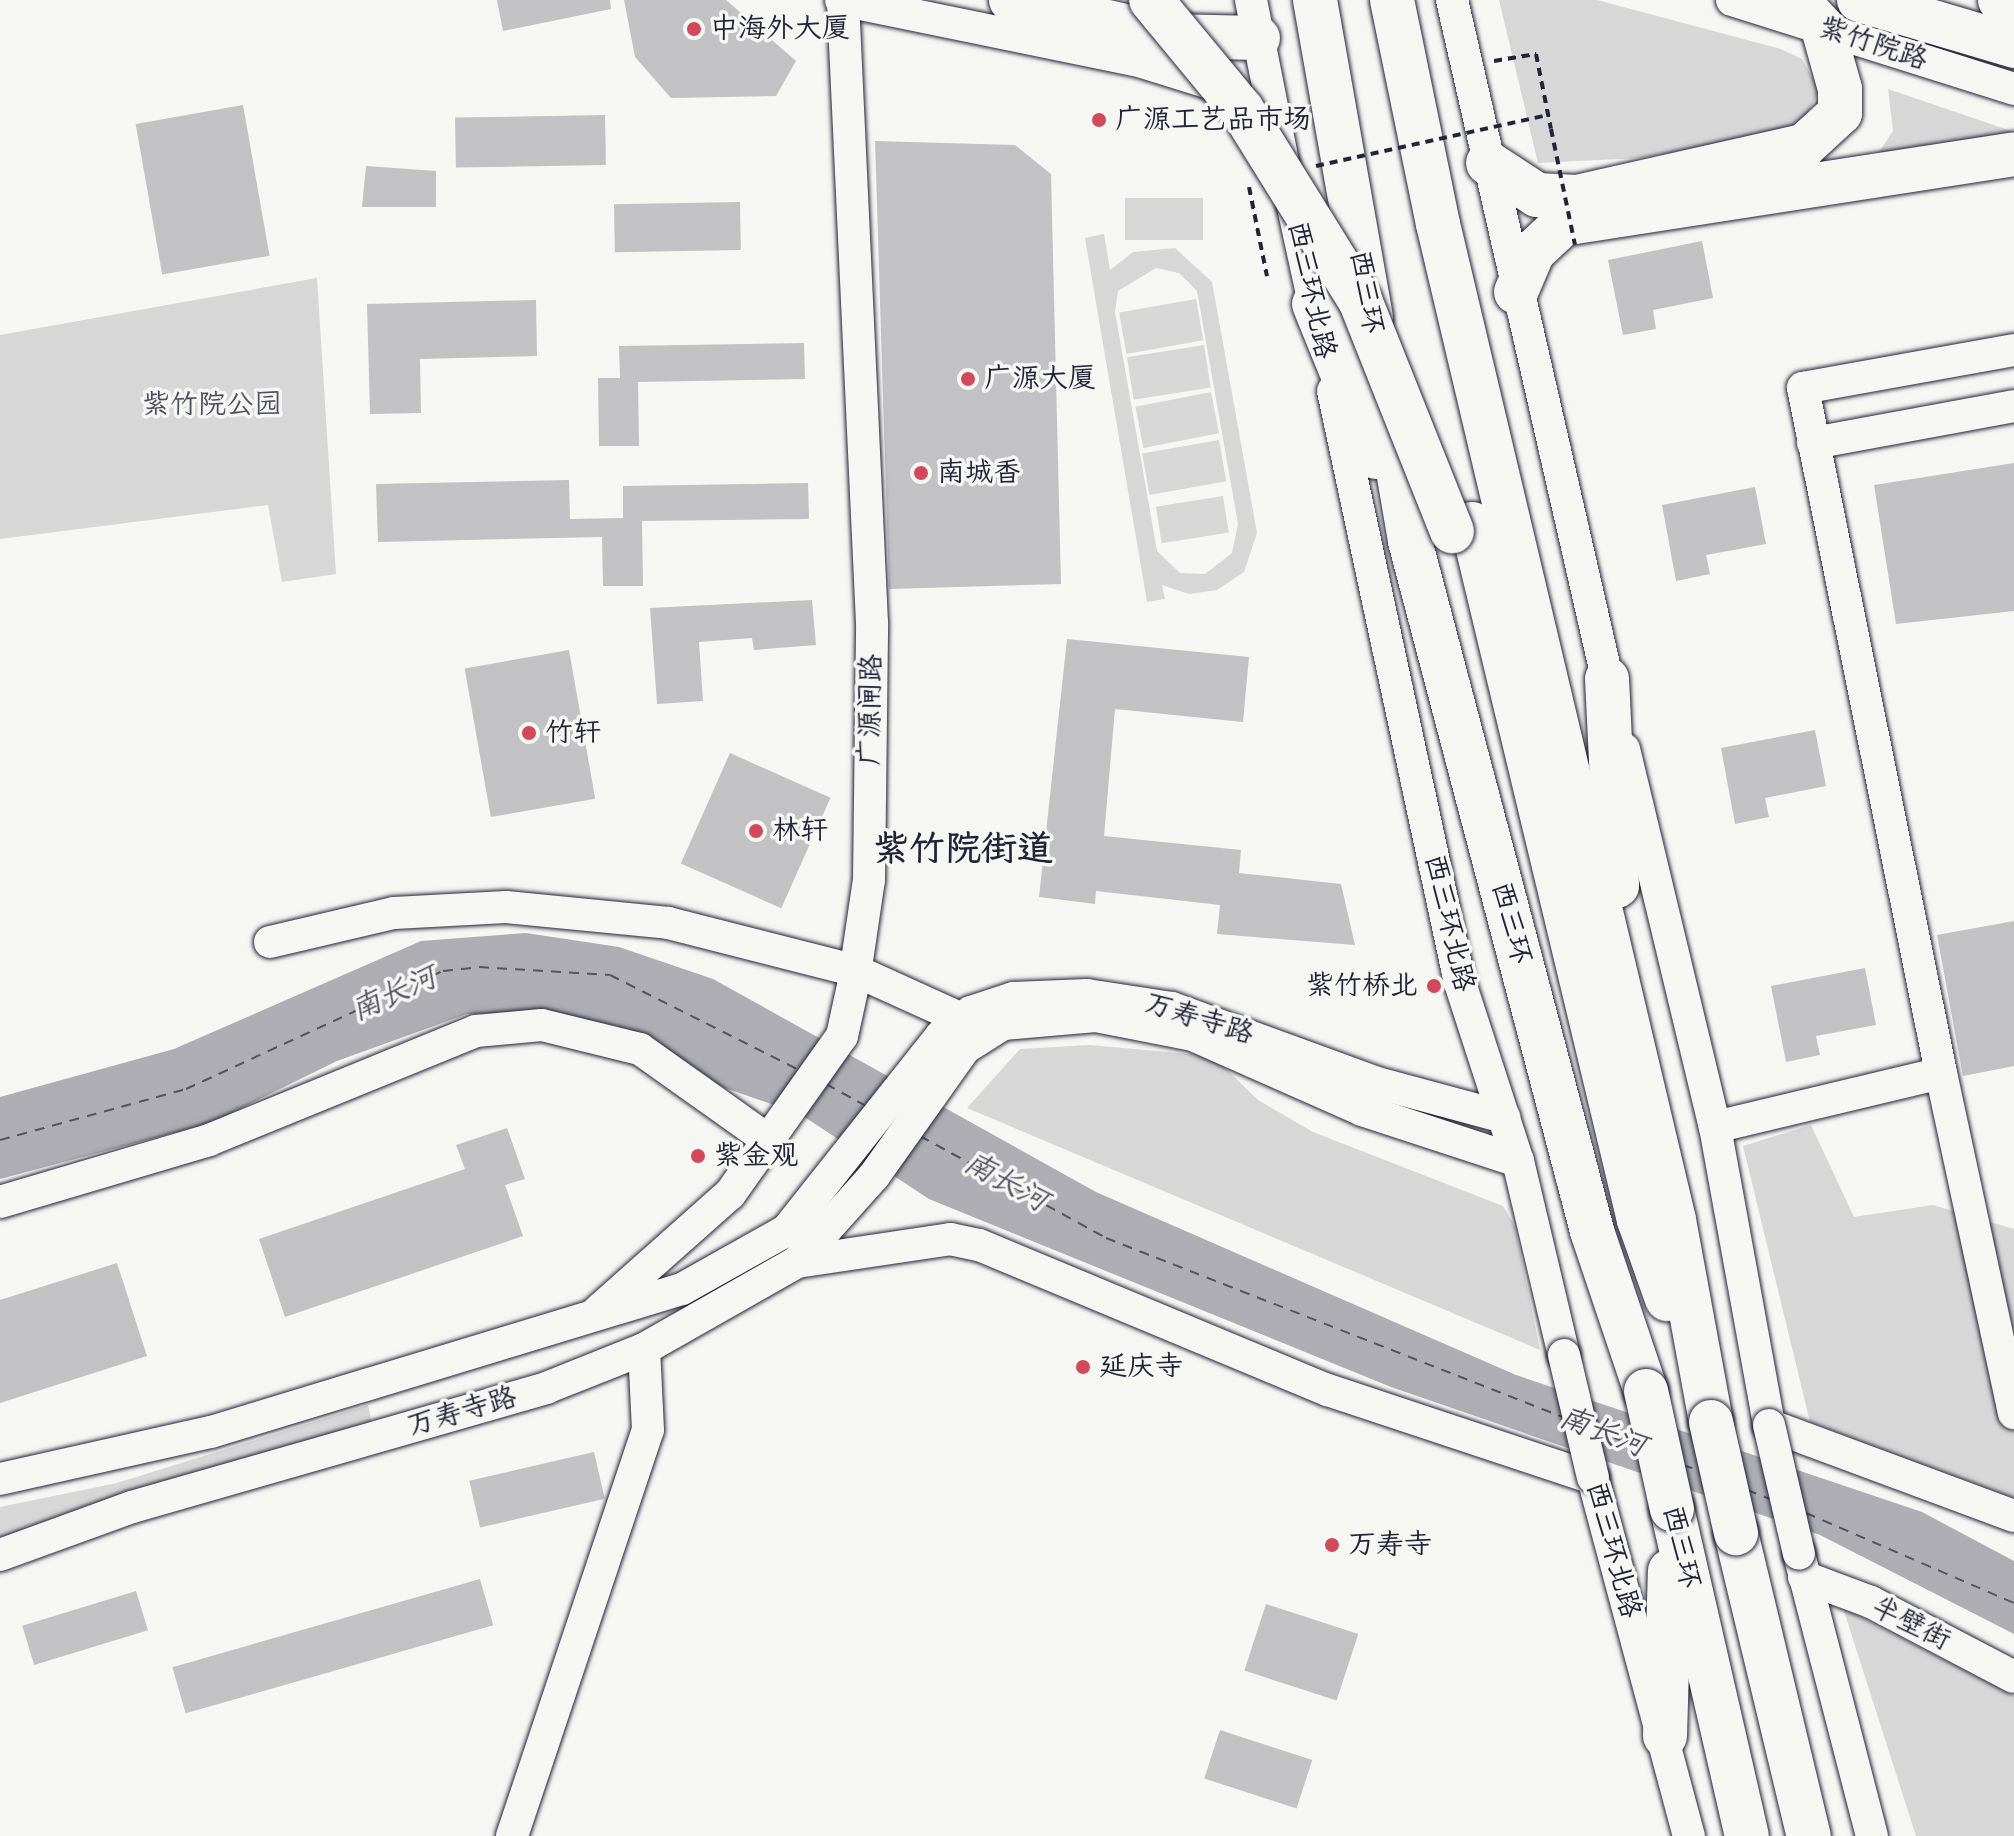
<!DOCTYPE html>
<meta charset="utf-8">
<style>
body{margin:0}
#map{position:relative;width:2014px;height:1836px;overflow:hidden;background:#f6f6f2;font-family:"Architects Daughter","LXGW WenKai TC",sans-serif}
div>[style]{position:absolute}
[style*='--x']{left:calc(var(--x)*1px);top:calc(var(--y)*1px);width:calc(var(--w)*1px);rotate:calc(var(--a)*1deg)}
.green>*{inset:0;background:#d7d7d7;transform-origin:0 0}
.water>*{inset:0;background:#adadb3}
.ferry>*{height:2px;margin-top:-1px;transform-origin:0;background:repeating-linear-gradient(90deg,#535365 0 10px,transparent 0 18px)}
.building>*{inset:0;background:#c2c2c4;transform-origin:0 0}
.path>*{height:4px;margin-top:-2px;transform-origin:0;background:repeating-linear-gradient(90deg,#22223b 0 8px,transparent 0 14px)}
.roads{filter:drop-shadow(0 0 2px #22223b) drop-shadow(0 0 2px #22223b)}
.minor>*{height:32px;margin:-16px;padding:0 16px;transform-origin:16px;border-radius:16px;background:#f6f6f2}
.highway>*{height:44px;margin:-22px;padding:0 22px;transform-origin:22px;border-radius:22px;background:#f6f6f2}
.path-bridge>*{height:4px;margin-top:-2px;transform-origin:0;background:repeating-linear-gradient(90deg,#22223b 0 8px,transparent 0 14px)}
.bridges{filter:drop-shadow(0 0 2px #22223b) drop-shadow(0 0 2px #22223b)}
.minor-bridge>*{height:32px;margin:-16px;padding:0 16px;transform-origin:16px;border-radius:16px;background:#f6f6f2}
.highway-bridge>*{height:44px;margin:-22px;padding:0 22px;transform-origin:22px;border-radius:22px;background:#f6f6f2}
.dots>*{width:22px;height:22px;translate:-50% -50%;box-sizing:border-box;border:4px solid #f6f6f2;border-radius:50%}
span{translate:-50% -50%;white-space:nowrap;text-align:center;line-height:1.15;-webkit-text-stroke:7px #f6f6f2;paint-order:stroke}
.poi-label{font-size:28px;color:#22223b}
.left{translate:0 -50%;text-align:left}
.right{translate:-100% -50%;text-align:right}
.street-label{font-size:28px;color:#22223b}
.park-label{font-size:28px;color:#4f4f62}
.water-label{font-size:30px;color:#535365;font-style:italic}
.district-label{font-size:36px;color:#22223b;font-weight:700}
</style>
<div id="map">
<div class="green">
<div style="clip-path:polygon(1499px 0,1597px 0,1781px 49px,1802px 59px,1819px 90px,1800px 129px,1640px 158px,1538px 163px)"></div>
<div style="clip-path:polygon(1888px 89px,2014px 132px,2014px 143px,1875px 158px,1893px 131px)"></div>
<div style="left:1125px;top:198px;width:78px;height:42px"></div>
<div style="clip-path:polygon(evenodd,1104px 234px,1110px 270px,1133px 252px,1175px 248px,1212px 282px,1257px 533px,1244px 572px,1217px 590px,1189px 594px,1162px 585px,1165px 599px,1147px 602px,1085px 238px,1104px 234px,1156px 268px,1179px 273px,1197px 291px,1238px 524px,1232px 553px,1205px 574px,1180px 573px,1157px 551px,1115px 312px,1118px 291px,1156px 268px)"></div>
<div style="clip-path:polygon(317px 278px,336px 574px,282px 582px,268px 505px,0 539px,0 335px)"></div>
<div style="left:1196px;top:299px;width:42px;height:78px;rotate:80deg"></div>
<div style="left:1204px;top:345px;width:43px;height:78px;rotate:81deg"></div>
<div style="left:1211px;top:392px;width:42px;height:77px;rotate:79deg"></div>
<div style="left:1219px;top:440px;width:42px;height:78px;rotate:80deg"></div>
<div style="left:1223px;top:496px;width:37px;height:68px;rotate:81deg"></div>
<div style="clip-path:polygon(1090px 1045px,1213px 1056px,1258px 1100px,1313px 1132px,1503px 1206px,1515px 1226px,1540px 1350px,967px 1108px,1020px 1049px)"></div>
<div style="clip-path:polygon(1811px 1125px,1854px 1217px,1933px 1205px,2014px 1229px,2014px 1498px,1810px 1422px,1743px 1146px)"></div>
<div style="clip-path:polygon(368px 1405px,372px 1424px,0 1545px,0 1507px,117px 1483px)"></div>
<div style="clip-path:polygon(1843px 1608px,2014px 1696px,2014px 1836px,1916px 1836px)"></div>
</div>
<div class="water">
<div style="clip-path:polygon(526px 933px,619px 947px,713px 979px,1096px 1192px,1516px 1375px,1922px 1512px,2014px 1561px,2014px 1634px,1820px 1535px,1391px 1387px,929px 1199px,800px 1114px,722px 1087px,617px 1026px,547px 1013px,467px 1014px,337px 1061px,211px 1123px,0 1179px,0 1097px,174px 1049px,421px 941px)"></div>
</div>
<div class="ferry">
<div style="--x:826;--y:1084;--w:46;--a:28.8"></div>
<div style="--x:920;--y:1136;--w:212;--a:28.7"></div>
<div style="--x:1106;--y:1238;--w:490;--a:21.4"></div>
<div style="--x:0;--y:1140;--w:193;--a:-15.3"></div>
<div style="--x:186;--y:1089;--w:283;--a:-24.7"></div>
<div style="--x:443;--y:971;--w:36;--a:-6"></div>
<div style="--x:479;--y:967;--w:131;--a:3.5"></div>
<div style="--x:610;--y:975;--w:212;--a:26.7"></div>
<div style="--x:1598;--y:1431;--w:41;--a:22.8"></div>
<div style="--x:1683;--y:1465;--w:18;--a:19"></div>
<div style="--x:1747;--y:1490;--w:25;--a:21"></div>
<div style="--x:1806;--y:1513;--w:227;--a:23.4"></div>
</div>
<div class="building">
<div style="clip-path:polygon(497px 0,610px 0,611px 9px,503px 31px)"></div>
<div style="clip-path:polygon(624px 0,726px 0,796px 61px,776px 96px,671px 98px,635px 57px)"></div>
<div style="left:243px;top:105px;width:153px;height:109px;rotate:80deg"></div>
<div style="left:605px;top:115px;width:50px;height:150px;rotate:89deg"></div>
<div style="clip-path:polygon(875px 141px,1015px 145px,1051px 174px,1061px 584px,889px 589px)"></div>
<div style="clip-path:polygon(366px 166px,436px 171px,436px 207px,362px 207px)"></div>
<div style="left:740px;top:202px;width:48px;height:126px;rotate:89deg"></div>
<div style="clip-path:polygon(1702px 241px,1713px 298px,1653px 310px,1656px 329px,1623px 335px,1608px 260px)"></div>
<div style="clip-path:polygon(536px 300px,537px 356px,420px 359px,421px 413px,370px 414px,367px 304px)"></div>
<div style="clip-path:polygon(804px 343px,805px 379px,638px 382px,639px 446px,599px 446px,598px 378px,620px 378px,619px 346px)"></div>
<div style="clip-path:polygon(2014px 463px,2014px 611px,1896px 624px,1874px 485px)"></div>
<div style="clip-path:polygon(569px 480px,570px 519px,623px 518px,623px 486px,808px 483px,809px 519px,642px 521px,643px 586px,603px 586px,602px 537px,378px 542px,376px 484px)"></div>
<div style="clip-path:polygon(1755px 487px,1766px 544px,1706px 555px,1710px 574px,1676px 581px,1662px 505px)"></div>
<div style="clip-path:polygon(812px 600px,816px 645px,754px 650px,752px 638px,699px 642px,703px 701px,657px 704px,650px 608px)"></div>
<div style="clip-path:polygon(1067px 639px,1249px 657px,1243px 722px,1115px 709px,1104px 836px,1241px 850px,1239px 873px,1341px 884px,1355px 945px,1217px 934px,1220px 905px,1096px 891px,1095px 904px,1039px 897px)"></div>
<div style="left:569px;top:650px;width:151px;height:106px;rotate:80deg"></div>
<div style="clip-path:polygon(1815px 730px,1826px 786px,1765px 798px,1769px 817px,1735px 824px,1721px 748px)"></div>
<div style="left:730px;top:753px;width:110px;height:121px;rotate:24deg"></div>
<div style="clip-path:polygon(2014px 921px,2014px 1066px,1963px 1076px,1937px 935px)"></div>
<div style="clip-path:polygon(1865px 968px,1876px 1025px,1816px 1036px,1820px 1055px,1786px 1062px,1771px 986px)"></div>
<div style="clip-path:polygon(507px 1128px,525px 1179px,505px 1185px,523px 1236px,285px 1317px,259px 1239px,465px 1169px,456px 1145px)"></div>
<div style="clip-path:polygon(117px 1263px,147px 1356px,0 1403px,0 1300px)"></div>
<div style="left:594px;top:1452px;width:48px;height:128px;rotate:77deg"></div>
<div style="left:480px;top:1579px;width:48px;height:320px;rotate:74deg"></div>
<div style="left:136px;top:1591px;width:41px;height:119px;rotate:73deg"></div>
<div style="left:1266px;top:1604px;width:97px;height:70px;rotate:18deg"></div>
<div style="left:1220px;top:1730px;width:97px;height:51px;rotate:18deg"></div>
</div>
<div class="path">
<div style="--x:1494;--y:61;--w:43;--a:-9.5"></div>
<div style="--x:1536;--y:54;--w:76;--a:78.7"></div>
<div style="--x:1249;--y:187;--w:91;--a:78.6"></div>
</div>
<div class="roads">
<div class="minor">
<div style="--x:841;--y:0;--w:307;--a:11.6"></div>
<div style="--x:1142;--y:62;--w:85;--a:17.2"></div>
<div style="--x:1251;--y:0;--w:165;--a:78.8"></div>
<div style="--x:1452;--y:0;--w:718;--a:77.12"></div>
<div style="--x:1732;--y:0;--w:296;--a:17.5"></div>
<div style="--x:1293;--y:207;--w:122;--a:77.7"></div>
<div style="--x:1333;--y:391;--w:605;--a:77.89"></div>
<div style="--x:1460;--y:983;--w:187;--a:72"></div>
<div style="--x:1518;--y:1161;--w:199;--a:76.7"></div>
<div style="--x:1813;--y:443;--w:204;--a:-10.4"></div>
<div style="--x:1624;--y:749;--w:389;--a:76.5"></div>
<div style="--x:1715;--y:1127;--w:303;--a:79.7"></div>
<div style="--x:1769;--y:1425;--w:261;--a:20.4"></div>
<div style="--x:270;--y:942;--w:127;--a:-13.2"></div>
<div style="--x:394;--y:913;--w:112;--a:-3.1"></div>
<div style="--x:506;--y:907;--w:163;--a:5.6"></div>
<div style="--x:668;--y:923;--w:194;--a:14.3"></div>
<div style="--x:856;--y:971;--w:116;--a:24.4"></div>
<div style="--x:1941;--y:1073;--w:699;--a:-101.39"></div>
<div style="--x:1803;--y:388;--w:214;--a:-10.2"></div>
<div style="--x:1715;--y:1127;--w:232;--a:-13.4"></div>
<div style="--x:1941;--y:1073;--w:348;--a:77.9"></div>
<div style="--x:0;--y:1202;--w:218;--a:-16.5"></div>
<div style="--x:209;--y:1140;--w:288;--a:-22.2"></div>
<div style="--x:476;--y:1031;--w:66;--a:-5.2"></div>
<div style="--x:542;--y:1025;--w:101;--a:13.8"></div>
<div style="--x:640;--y:1049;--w:157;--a:35.4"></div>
<div style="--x:797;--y:1262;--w:155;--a:-8.5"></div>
<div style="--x:950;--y:1239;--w:30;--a:12"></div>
<div style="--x:979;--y:1245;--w:378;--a:22.6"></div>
<div style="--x:1328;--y:1390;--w:279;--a:18.4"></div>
<div style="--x:1593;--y:1478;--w:371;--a:75"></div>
<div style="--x:598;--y:1311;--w:176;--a:-41.6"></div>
<div style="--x:730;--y:1194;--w:194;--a:-54.7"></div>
<div style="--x:842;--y:1036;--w:56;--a:-77.7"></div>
<div style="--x:854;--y:981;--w:102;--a:-81.6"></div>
<div style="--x:869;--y:880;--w:257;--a:-89.3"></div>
<div style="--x:872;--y:623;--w:624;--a:-92.67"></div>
<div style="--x:0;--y:1479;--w:216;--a:-12.6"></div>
<div style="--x:211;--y:1432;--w:492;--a:-16.9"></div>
<div style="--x:682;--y:1289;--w:120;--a:-29.3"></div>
<div style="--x:787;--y:1230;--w:248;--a:-51.6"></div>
<div style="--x:941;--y:1036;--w:38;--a:-39"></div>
<div style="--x:971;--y:1012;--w:44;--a:-18.4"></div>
<div style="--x:1013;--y:998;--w:74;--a:-2.3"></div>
<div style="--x:1087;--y:995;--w:86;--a:8.7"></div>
<div style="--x:1172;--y:1008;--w:215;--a:20.1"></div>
<div style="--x:1374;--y:1082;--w:135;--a:15.1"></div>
<div style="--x:1799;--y:1554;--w:291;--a:75.5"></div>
<div style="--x:0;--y:1555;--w:140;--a:-20"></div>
<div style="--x:132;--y:1507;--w:431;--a:-16"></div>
<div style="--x:546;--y:1388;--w:105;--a:-21.7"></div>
<div style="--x:644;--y:1349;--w:176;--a:-29.6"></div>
<div style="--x:797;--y:1262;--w:115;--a:-48.2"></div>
<div style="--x:874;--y:1176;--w:157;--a:-54.6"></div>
<div style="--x:965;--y:1048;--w:45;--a:-32.3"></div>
<div style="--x:1003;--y:1024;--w:93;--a:-4.9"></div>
<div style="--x:1096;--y:1016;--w:99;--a:11.1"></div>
<div style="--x:1193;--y:1035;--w:185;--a:23.9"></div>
<div style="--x:1362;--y:1110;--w:164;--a:18.1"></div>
<div style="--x:1804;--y:1577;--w:72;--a:20.5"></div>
<div style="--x:1871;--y:1602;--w:161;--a:27.7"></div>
<div style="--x:512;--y:1836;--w:428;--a:-71.5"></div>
<div style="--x:648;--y:1430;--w:81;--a:-92.8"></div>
</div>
<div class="highway">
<div style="--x:1011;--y:0;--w:162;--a:12.8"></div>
<div style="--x:1169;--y:36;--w:89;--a:1.3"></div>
<div style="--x:1315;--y:0;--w:322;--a:80"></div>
<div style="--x:1392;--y:0;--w:229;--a:78.4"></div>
<div style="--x:1438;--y:224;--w:1024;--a:76.67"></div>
<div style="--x:1674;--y:1220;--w:205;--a:79.6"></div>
<div style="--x:1859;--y:0;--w:162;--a:16.5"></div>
<div style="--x:2000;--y:0;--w:15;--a:16"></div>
<div style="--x:1488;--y:163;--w:59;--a:33.1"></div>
<div style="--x:1537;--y:195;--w:40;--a:2.9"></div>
<div style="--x:1577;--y:197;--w:233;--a:-12.7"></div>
<div style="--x:1804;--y:146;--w:49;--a:-42.5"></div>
<div style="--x:1840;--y:113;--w:24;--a:-90"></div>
<div style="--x:1840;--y:89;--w:63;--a:-105.6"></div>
<div style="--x:1823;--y:28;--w:38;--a:-133"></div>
<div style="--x:1516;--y:292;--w:43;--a:-67"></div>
<div style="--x:1533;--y:252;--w:41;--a:-43"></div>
<div style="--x:1563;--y:224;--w:456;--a:-8.8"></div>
<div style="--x:1314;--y:304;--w:165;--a:67.9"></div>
<div style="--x:1383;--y:384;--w:159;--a:80.2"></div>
<div style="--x:1410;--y:541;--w:714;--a:75.22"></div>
<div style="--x:1592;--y:1231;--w:169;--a:71.4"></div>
<div style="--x:1472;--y:524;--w:716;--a:76.51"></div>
<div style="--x:1639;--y:1220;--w:84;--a:70.5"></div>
<div style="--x:1607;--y:679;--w:207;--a:87.2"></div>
<div style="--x:1672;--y:1509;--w:335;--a:77.1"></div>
<div style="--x:1736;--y:1533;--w:312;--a:76.5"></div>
<div style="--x:1665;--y:1736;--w:165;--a:-88.3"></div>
</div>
</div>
<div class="path-bridge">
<div style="--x:1551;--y:129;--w:118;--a:78.3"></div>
<div style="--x:1316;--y:166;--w:238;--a:-12.4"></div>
</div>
<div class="bridges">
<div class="minor-bridge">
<div style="--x:1564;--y:1355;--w:126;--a:76.7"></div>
<div style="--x:1769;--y:1425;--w:132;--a:76.9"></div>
</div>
<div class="highway-bridge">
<div style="--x:1151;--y:0;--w:143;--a:50.4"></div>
<div style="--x:1242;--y:110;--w:224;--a:58.2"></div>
<div style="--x:1360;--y:300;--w:249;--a:68.3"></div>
<div style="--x:1646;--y:1391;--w:121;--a:77.6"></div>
<div style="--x:1711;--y:1422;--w:114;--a:77.3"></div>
</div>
</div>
<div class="dots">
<div style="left:694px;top:29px;background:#d1495b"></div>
<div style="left:1099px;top:120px;background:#d1495b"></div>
<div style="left:968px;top:379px;background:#d1495b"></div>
<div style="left:921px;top:473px;background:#d1495b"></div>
<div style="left:529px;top:733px;background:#d1495b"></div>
<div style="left:756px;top:831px;background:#d1495b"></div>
<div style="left:1434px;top:986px;background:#d1495b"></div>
<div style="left:698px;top:1156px;background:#d1495b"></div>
<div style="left:1083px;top:1367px;background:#d1495b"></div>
<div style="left:1332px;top:1545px;background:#d1495b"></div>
</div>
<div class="poi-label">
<span class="left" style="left:710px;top:29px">中海外大厦</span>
<span class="left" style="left:1115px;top:120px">广源工艺品市场</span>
<span class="left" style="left:984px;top:379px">广源大厦</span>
<span class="left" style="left:937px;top:473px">南城香</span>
<span class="left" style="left:545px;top:733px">竹轩</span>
<span class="left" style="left:772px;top:831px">林轩</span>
<span class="right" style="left:1418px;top:986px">紫竹桥北</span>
<span class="left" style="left:714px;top:1156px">紫金观</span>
<span class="left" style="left:1099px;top:1367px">延庆寺</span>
<span class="left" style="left:1348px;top:1545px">万寿寺</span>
</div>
<div class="street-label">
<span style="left:1873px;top:44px;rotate:18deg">紫竹院路</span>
<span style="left:1311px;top:290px;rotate:78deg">西三环北路</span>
<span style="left:1366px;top:292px;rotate:80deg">西三环</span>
<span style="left:871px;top:710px;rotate:-89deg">广源闸路</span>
<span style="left:1449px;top:923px;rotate:77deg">西三环北路</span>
<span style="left:1511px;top:923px;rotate:75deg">西三环</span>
<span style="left:1199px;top:1019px;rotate:17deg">万寿寺路</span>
<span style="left:462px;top:1412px;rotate:-16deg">万寿寺路</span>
<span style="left:1681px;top:1547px;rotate:77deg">西三环</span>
<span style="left:1613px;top:1550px;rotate:75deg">西三环北路</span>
<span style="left:1911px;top:1624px;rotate:27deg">半壁街</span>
</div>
<div class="park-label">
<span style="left:212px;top:405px">紫竹院公园</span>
</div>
<div class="water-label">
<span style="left:394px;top:994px;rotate:-24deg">南长河</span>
<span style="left:1006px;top:1182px;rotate:29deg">南长河</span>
<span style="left:1603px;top:1432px;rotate:21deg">南长河</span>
</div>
<div class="district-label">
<span style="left:963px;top:850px">紫竹院街道</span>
</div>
</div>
